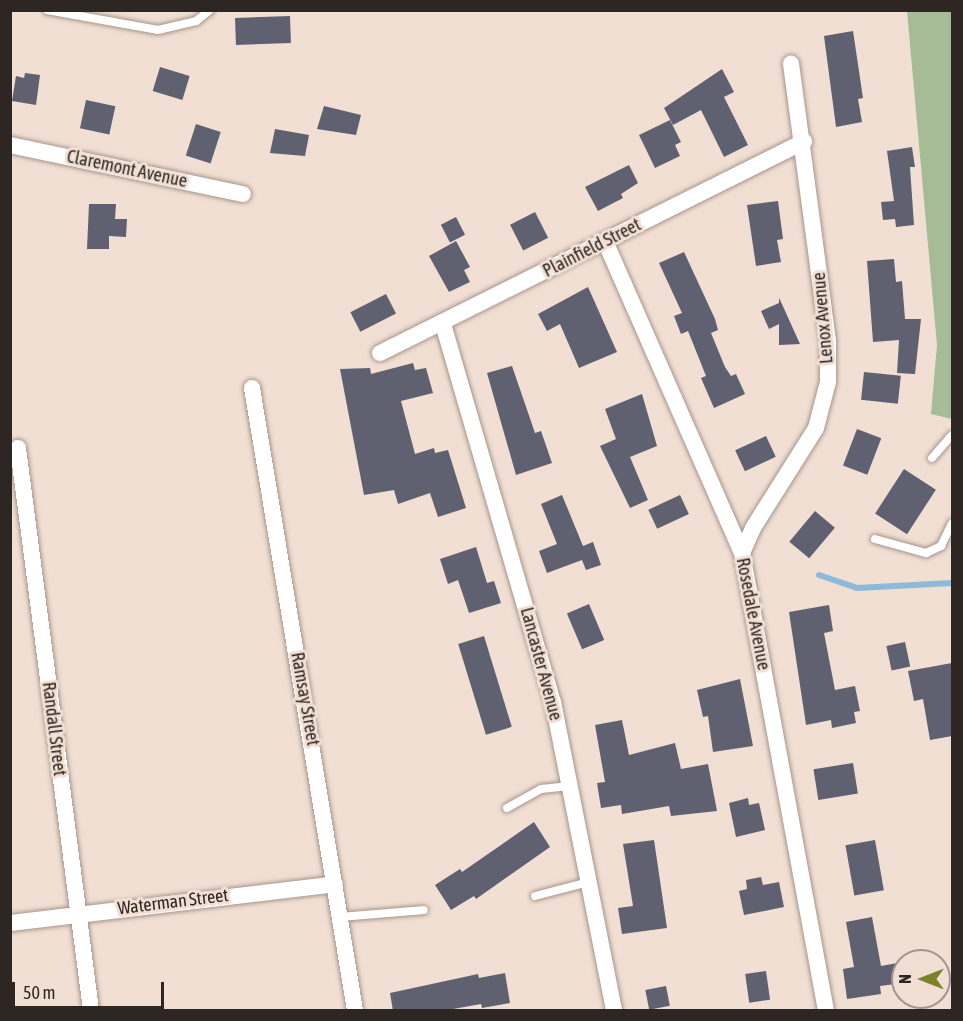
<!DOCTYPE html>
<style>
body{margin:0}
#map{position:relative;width:963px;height:1021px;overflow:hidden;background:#f1dfd4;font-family:"Asap Condensed",sans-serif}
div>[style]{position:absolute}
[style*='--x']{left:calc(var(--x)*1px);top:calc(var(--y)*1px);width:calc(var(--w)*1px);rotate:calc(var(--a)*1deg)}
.green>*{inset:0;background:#a5bc97}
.stream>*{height:6px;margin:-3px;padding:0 3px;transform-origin:3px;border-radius:3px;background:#8dbad7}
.building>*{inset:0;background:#5f6070;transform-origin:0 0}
.roads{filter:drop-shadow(0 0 2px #a6958a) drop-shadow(0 0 2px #a6958a)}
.lane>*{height:8px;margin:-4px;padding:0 4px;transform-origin:4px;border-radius:4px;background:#fff}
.street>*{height:16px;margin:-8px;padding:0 8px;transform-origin:8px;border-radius:8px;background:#fff}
span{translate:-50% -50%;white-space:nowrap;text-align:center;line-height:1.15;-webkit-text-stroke:6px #f1dfd4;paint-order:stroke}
.street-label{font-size:18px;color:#2d2622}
.frame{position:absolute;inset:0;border:12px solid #2d2622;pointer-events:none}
.north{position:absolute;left:891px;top:949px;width:60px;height:60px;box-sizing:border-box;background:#f1dfd4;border:2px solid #a3958d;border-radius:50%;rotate:270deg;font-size:16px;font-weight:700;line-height:24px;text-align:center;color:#2d2622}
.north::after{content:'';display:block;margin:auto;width:21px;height:27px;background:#7c812b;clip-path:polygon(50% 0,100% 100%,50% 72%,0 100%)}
.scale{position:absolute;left:12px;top:982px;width:152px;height:27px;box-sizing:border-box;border:3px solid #2d2622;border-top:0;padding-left:8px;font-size:18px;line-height:21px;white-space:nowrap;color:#2d2622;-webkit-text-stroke:4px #f1dfd4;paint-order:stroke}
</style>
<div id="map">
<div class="green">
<div style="clip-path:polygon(907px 11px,952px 11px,952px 419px,931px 414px,937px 345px)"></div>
</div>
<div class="stream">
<div style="--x:819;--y:575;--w:40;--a:18.9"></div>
<div style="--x:857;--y:588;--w:95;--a:-3"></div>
</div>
<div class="building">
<div style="left:290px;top:16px;width:27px;height:55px;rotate:88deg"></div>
<div style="clip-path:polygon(853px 31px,863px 98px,858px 99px,862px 122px,836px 127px,824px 36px)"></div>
<div style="left:160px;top:67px;width:31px;height:25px;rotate:17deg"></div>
<div style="clip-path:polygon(722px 69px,734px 92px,724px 97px,748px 145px,724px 157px,701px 110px,673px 125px,664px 108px)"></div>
<div style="clip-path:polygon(25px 73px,40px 75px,36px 105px,12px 101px,16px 76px,24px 78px)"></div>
<div style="left:86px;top:100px;width:30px;height:29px;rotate:12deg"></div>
<div style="clip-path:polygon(324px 106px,361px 115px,356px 135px,317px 129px)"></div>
<div style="clip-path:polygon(670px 120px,681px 142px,675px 145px,680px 156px,655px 168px,639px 135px)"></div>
<div style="left:196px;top:124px;width:26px;height:33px;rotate:18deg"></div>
<div style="clip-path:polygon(275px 129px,309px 135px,305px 156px,270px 153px)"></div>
<div style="clip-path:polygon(912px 147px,915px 167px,910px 167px,914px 225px,896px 227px,895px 219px,883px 220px,881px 202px,894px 201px,887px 151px)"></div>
<div style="clip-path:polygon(629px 165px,638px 183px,621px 194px,623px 198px,598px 211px,585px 187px)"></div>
<div style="clip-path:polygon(778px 201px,783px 239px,777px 240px,781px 262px,756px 266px,747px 205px)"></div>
<div style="clip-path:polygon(89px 204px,116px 204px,115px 219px,127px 219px,126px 237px,109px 236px,109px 249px,87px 249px)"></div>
<div style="left:535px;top:212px;width:29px;height:28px;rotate:63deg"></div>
<div style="left:456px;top:217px;width:20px;height:17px;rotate:63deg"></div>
<div style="clip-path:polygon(456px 241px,470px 267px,464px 270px,470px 282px,449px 292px,429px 256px)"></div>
<div style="clip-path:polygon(684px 252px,715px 319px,718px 330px,711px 333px,725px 367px,731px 376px,736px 374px,745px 394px,714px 408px,701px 378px,706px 376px,688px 331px,681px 334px,674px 316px,682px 313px,659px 263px)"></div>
<div style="clip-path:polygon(894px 259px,896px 282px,902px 281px,905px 319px,921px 319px,915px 374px,897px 373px,899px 340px,873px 342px,867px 261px)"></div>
<div style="clip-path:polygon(588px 287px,617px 352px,579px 368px,560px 324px,547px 331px,538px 314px)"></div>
<div style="left:386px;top:294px;width:22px;height:40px;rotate:63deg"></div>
<div style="clip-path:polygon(779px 298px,781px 302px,800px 344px,779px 345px,779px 324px,769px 329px,761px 311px,779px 303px)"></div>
<div style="clip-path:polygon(413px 363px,415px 370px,426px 368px,433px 393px,401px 401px,415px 454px,434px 448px,435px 453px,448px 450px,466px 508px,438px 517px,430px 493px,398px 504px,394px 490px,364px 495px,340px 369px,370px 368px,371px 374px)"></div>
<div style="clip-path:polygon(512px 366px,535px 433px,541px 431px,552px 463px,516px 475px,487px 373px)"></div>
<div style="left:864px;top:372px;width:37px;height:28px;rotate:6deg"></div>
<div style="clip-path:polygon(642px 394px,657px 446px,630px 457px,648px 500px,630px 508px,600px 446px,616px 439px,605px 409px)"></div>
<div style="left:857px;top:429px;width:26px;height:39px;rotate:21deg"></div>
<div style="left:766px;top:436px;width:23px;height:34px;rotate:65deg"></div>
<div style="left:904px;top:469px;width:38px;height:53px;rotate:33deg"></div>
<div style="clip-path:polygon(562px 495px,583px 546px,593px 542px,601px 565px,586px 570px,582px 560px,547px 573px,539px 551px,557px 544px,541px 504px)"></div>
<div style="left:680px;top:495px;width:21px;height:35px;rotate:65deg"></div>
<div style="left:815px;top:511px;width:26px;height:40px;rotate:40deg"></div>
<div style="clip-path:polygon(476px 547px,487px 583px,494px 581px,501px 603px,469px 613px,458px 580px,448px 584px,440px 559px)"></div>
<div style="left:589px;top:604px;width:39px;height:24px;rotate:67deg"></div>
<div style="clip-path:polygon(829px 605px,833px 631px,824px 633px,835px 690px,855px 686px,860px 711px,854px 712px,856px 723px,832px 728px,831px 720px,806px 725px,789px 612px)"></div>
<div style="left:484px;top:636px;width:95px;height:27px;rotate:73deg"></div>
<div style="left:905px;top:642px;width:25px;height:19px;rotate:78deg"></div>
<div style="clip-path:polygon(952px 663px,952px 736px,930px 740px,923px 699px,914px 701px,908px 671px)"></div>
<div style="clip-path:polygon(740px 679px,753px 746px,713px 752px,708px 716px,703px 717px,697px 690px)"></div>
<div style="clip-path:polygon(622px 720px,629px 755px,675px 743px,681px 769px,708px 764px,717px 811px,671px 816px,669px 806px,622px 814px,621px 805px,601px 808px,597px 783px,605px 782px,595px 725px)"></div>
<div style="left:853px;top:763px;width:31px;height:40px;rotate:81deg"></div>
<div style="clip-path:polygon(748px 798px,749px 805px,759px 803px,765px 830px,736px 837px,729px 803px)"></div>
<div style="clip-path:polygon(534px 822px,550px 847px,476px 899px,474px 896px,451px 910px,435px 885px,460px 869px,462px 872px)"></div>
<div style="clip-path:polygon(654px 840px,667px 928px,622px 934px,618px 908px,633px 906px,623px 844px)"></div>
<div style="left:875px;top:840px;width:51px;height:30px;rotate:80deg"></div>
<div style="clip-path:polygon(761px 877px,763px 885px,779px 882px,784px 907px,744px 915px,739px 891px,747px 889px,746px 880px)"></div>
<div style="clip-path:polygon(872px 917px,881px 966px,903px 962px,903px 983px,880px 986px,881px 994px,847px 999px,843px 969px,854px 967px,846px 922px)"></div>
<div style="left:766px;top:971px;width:29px;height:21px;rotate:82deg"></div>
<div style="clip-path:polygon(505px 973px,510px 1003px,482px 1008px,481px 1004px,442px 1011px,393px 1011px,390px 993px,478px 974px,479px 978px)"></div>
<div style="left:666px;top:986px;width:20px;height:21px;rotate:79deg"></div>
</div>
<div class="roads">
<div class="lane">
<div style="--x:47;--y:10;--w:113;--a:10.2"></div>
<div style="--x:158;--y:30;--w:39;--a:-13"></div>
<div style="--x:196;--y:21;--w:18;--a:-38"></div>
<div style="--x:932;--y:458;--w:30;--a:-49"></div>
<div style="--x:875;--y:539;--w:53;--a:15.4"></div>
<div style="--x:926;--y:553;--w:17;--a:-25"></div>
<div style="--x:941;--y:546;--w:25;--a:-64"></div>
<div style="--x:507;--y:808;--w:39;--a:-29"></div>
<div style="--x:541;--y:789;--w:29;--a:-6"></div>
<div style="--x:535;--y:896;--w:56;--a:-14.5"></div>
<div style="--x:341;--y:917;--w:83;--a:-4.8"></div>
</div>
<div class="street">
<div style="--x:10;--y:145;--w:238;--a:11.9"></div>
<div style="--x:605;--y:241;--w:341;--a:66.3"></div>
<div style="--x:742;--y:553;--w:465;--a:79.6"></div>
<div style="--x:443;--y:324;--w:394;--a:73.8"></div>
<div style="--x:553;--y:702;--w:314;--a:78.8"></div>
<div style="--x:380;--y:353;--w:474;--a:-26.5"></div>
<div style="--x:252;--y:388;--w:630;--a:80.6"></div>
<div style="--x:18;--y:448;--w:567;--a:82.6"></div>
<div style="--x:742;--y:553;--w:27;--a:-66"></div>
<div style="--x:753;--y:528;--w:118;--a:-57.8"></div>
<div style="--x:816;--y:428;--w:48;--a:-75.4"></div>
<div style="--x:828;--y:382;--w:41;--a:-90"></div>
<div style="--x:828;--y:341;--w:280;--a:-97.6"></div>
<div style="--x:10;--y:923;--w:327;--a:-6.8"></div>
</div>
</div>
<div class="street-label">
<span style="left:127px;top:169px;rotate:12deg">Claremont Avenue</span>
<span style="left:592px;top:248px;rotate:-27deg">Plainfield Street</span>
<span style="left:823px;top:318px;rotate:-95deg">Lenox Avenue</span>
<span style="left:753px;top:614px;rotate:79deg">Rosedale Avenue</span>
<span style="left:541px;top:664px;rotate:75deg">Lancaster Avenue</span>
<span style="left:305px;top:699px;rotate:80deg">Ramsay Street</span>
<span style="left:54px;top:729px;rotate:83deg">Randall Street</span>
<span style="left:173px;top:902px;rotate:-7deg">Waterman Street</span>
</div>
<div class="frame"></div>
<div class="north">N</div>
<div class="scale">50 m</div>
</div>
